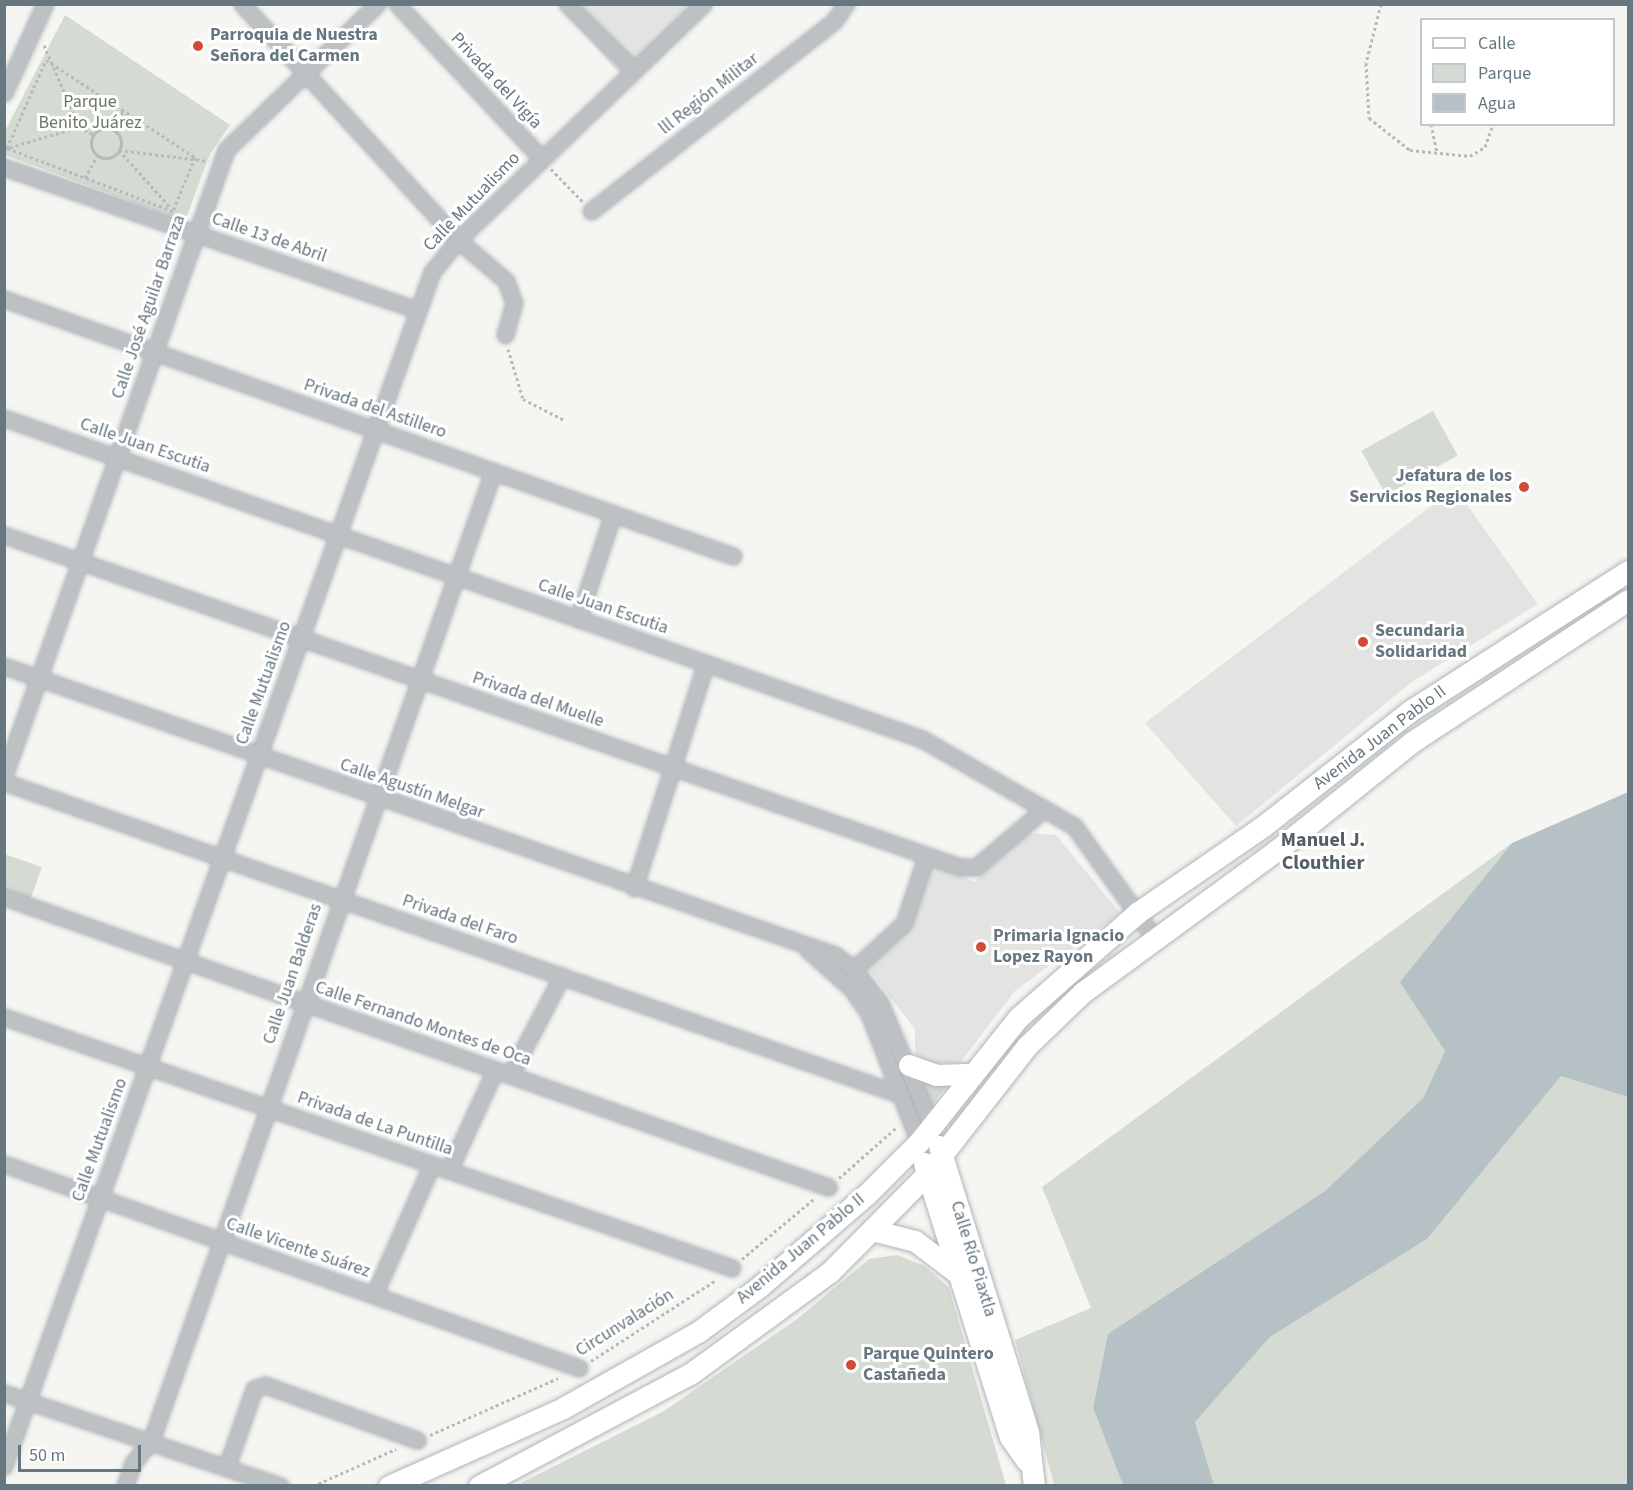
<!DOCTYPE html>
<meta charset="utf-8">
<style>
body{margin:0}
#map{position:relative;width:1633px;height:1490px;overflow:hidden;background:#f5f5f2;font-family:"Source Sans 3",sans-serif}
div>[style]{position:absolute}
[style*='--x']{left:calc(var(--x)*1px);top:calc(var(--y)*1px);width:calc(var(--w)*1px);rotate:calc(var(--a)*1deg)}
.built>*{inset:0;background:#e3e4e2}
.green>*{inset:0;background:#d5dad2;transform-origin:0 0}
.water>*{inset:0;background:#b5c1c4}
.path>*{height:3px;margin-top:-1.5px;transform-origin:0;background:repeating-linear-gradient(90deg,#b7babc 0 3px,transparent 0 6px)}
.path>.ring{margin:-1.5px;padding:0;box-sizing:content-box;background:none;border:3px solid #b7babc;border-radius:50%}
.roads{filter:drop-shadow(0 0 2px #afb5b8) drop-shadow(0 0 2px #afb5b8)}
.street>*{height:15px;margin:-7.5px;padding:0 7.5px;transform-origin:7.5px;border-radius:7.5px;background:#bdc1c4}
.secondary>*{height:21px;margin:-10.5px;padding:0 10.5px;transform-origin:10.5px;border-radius:10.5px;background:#fff}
.dots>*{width:16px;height:16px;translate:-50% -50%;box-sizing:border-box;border:3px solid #fff;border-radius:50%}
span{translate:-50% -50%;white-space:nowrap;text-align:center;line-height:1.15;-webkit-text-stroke:6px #fff;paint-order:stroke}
.poi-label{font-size:18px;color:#677780;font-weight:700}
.left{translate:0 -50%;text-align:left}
.right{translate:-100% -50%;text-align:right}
.street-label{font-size:18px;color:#677780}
.park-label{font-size:18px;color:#6b7865}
.neighbourhood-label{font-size:20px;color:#546066;font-weight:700}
.frame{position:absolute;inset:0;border:6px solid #677780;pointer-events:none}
.legend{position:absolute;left:1420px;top:18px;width:195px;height:108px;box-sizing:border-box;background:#fff;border:2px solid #c2c9cc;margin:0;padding:8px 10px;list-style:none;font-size:18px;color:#677780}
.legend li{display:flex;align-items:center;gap:12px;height:30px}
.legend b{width:30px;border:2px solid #c2c9cc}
.scale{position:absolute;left:18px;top:1445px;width:123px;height:27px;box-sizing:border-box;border:3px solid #677780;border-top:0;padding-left:8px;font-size:18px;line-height:21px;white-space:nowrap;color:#677780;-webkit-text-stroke:4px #fff;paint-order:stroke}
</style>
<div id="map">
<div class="built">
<div style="clip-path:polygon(559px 5px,695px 5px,620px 75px)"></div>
<div style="clip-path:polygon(1455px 488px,1538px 604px,1413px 681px,1236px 826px,1145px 723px)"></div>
<div style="clip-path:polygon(1023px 833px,1056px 835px,1120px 913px,1015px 991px,960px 1063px,927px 1063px,915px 1053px,915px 1029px,865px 965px,909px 928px,933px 862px,974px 882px)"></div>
</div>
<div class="green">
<div style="clip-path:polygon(65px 15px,230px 125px,210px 154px,185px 221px,5px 155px,5px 131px)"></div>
<div style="left:1433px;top:411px;width:51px;height:82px;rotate:61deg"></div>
<div style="clip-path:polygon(1512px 843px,1401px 982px,1445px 1051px,1423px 1098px,1325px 1191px,1108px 1335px,1093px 1408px,1123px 1485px,1054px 1485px,1015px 1340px,1091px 1308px,1042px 1187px)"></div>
<div style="clip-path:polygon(4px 854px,42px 867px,29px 903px,5px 894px)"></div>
<div style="clip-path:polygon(1561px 1076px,1628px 1097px,1628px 1485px,1214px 1485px,1195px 1422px,1270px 1337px,1427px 1239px)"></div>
<div style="clip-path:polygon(921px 1079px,949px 1083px,930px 1108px)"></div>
<div style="clip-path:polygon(897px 1255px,925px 1266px,949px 1288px,1006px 1485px,517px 1485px,664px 1411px,797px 1319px,869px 1259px)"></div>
</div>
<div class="water">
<div style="clip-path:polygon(1628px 792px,1628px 1097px,1561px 1076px,1427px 1239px,1270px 1337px,1195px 1422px,1214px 1485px,1123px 1485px,1093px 1408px,1108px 1334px,1325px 1191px,1423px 1098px,1445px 1051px,1400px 982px,1512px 843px)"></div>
</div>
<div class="path">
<div style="--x:1381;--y:4;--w:61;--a:104.3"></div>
<div style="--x:1366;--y:63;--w:55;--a:86.9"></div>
<div style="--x:1369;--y:118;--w:52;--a:38"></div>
<div style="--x:1410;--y:150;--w:60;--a:5.7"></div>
<div style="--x:1470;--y:156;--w:17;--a:-31"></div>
<div style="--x:1485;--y:147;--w:24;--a:-71"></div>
<div style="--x:44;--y:45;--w:89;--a:66.9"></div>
<div style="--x:79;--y:127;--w:17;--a:28"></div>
<div style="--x:46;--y:60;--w:178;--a:33.1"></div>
<div style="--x:195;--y:157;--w:58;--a:112.2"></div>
<div style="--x:173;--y:211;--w:178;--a:-159.2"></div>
<div style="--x:7;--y:148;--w:96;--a:-66.1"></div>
<div style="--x:1431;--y:124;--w:29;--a:78"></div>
<div class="ring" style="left:91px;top:128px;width:27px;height:27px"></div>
<div style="--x:111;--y:129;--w:21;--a:-55"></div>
<div style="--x:4;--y:149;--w:78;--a:-16.3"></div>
<div style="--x:551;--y:169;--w:45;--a:45.9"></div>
<div style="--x:85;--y:178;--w:26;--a:-61"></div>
<div style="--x:169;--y:206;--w:75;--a:-131.8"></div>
<div style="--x:119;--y:150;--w:90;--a:7"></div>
<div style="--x:508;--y:349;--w:52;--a:73.3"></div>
<div style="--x:523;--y:399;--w:46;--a:27.1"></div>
<div style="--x:839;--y:1178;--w:77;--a:-41.3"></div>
<div style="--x:742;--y:1259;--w:95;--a:-39.9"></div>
<div style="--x:591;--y:1361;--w:149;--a:-32.9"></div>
<div style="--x:430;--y:1435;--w:140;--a:-24"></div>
<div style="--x:313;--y:1486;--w:91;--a:-24"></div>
</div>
<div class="roads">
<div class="street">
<div style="--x:242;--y:4;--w:320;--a:47.5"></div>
<div style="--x:458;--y:240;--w:63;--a:40.5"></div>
<div style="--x:506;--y:281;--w:23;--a:70"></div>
<div style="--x:514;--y:303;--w:33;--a:106"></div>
<div style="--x:397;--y:4;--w:212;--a:46.9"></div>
<div style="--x:567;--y:4;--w:93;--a:44.6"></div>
<div style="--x:4;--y:93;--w:98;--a:-65.3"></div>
<div style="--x:4;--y:167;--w:438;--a:19.1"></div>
<div style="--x:591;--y:211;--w:308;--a:-38"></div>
<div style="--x:834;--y:21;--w:21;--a:-55"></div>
<div style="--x:4;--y:299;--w:773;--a:19.42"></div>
<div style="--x:4;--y:418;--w:973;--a:19.27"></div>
<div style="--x:922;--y:739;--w:175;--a:29.8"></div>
<div style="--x:1074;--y:826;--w:140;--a:54.3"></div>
<div style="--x:4;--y:535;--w:1012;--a:19.15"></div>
<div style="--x:960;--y:867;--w:16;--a:0"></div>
<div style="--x:976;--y:867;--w:89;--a:-40.5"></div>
<div style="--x:578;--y:619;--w:111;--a:-71.6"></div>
<div style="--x:4;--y:666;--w:880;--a:19.18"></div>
<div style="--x:835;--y:955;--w:24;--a:36"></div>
<div style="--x:854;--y:969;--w:43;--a:52.6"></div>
<div style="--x:880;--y:1003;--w:134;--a:67.1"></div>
<div style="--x:4;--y:776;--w:664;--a:-70.47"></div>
<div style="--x:226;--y:150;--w:210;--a:-44"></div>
<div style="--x:4;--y:782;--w:951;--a:19.22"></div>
<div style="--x:634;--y:888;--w:236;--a:-72.3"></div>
<div style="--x:4;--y:897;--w:874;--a:19.39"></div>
<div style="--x:808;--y:950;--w:57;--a:41.5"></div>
<div style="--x:851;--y:988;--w:32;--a:55"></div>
<div style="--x:869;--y:1014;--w:137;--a:68.7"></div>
<div style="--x:854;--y:969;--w:68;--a:-42.6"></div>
<div style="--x:904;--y:923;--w:70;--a:-71.6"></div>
<div style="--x:4;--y:1017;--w:770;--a:19.02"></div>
<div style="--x:510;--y:1075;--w:112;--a:-62.3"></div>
<div style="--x:4;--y:1164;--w:610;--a:19.53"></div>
<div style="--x:449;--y:1170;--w:110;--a:-65.3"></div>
<div style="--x:374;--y:1295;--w:143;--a:-66.1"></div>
<div style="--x:4;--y:1393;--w:292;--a:18.6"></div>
<div style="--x:4;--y:1466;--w:1268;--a:-70.28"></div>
<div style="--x:432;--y:272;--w:41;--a:-50.9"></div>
<div style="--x:458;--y:240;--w:340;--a:-43.9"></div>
<div style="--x:227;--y:1466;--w:82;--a:-70.7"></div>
<div style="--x:254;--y:1389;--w:12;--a:-20"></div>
<div style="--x:265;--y:1385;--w:162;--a:19.9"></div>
<div style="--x:125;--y:1486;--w:24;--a:-71"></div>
<div style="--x:133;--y:1463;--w:28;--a:-51"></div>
<div style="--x:151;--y:1441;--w:1028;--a:-70.56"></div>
</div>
<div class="secondary">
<div style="--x:909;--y:1065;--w:29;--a:20"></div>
<div style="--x:936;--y:1075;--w:37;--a:-2"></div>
<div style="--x:939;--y:1146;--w:300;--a:72.7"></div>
<div style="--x:1028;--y:1432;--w:54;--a:83.7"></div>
<div style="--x:924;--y:1163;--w:287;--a:72.6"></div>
<div style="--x:1010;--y:1437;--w:29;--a:55"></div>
<div style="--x:872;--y:1230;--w:44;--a:14.3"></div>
<div style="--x:915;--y:1241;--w:56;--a:37.1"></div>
<div style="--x:389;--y:1486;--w:191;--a:-24.1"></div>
<div style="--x:563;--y:1408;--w:155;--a:-29.4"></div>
<div style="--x:698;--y:1332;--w:76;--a:-36.4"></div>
<div style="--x:759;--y:1287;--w:143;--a:-40.7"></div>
<div style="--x:867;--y:1194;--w:74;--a:-45"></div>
<div style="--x:919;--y:1142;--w:159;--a:-51.4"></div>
<div style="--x:1018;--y:1018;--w:159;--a:-41.4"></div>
<div style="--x:1137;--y:913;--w:152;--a:-34.5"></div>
<div style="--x:1262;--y:827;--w:188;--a:-38.1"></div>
<div style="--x:1410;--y:711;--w:259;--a:-32.7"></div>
<div style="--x:479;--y:1486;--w:239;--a:-28"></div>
<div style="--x:690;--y:1374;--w:173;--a:-36.1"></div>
<div style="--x:830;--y:1272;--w:138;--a:-45.3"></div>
<div style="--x:927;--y:1174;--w:162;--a:-52"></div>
<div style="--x:1027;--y:1046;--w:78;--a:-44"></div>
<div style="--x:1083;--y:992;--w:239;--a:-36.2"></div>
<div style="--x:1276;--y:851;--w:174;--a:-38.7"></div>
<div style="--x:1412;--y:742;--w:258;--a:-33.3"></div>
</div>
</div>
<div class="dots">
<div style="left:198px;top:46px;background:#d14b36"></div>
<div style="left:1524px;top:487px;background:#d14b36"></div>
<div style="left:1363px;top:642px;background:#d14b36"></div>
<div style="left:981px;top:947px;background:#d14b36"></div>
<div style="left:851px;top:1365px;background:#d14b36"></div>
</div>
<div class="poi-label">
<span class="left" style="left:210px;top:46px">Parroquia de Nuestra<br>Señora del Carmen</span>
<span class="right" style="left:1512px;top:487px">Jefatura de los<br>Servicios Regionales</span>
<span class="left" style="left:1375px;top:642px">Secundaria<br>Solidaridad</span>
<span class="left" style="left:993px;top:947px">Primaria Ignacio<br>Lopez Rayon</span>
<span class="left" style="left:863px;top:1365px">Parque Quintero<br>Castañeda</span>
</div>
<div class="street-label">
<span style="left:496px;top:81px;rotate:47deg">Privada del Vigía</span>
<span style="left:709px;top:94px;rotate:-38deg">lll Región Militar</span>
<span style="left:472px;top:202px;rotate:-46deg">Calle Mutualismo</span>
<span style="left:269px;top:238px;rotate:19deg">Calle 13 de Abril</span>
<span style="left:149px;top:307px;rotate:-71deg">Calle José Aguilar Barraza</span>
<span style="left:375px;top:409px;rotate:19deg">Privada del Astillero</span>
<span style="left:145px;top:446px;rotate:19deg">Calle Juan Escutia</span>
<span style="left:603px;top:607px;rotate:19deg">Calle Juan Escutia</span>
<span style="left:264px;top:683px;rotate:-70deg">Calle Mutualismo</span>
<span style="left:538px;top:700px;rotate:19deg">Privada del Muelle</span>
<span style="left:1380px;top:738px;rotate:-37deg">Avenida Juan Pablo II</span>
<span style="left:412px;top:789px;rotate:19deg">Calle Agustín Melgar</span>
<span style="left:460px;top:920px;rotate:19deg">Privada del Faro</span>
<span style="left:293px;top:974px;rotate:-71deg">Calle Juan Balderas</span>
<span style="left:423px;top:1024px;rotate:19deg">Calle Fernando Montes de Oca</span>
<span style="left:375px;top:1124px;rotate:19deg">Privada de La Puntilla</span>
<span style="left:100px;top:1140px;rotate:-70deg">Calle Mutualismo</span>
<span style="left:298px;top:1248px;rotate:19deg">Calle Vicente Suárez</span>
<span style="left:801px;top:1249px;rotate:-40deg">Avenida Juan Pablo II</span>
<span style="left:973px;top:1259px;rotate:73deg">Calle Río Piaxtla</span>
<span style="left:625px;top:1323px;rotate:-32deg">Circunvalación</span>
</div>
<div class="park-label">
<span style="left:90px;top:113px">Parque<br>Benito Juárez</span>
</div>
<div class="neighbourhood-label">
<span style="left:1323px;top:852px">Manuel J.<br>Clouthier</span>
</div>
<div class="frame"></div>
<ul class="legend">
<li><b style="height:8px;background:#fff"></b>Calle</li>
<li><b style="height:16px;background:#d5dad2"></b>Parque</li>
<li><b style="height:16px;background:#b5c1c4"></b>Agua</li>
</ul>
<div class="scale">50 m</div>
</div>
